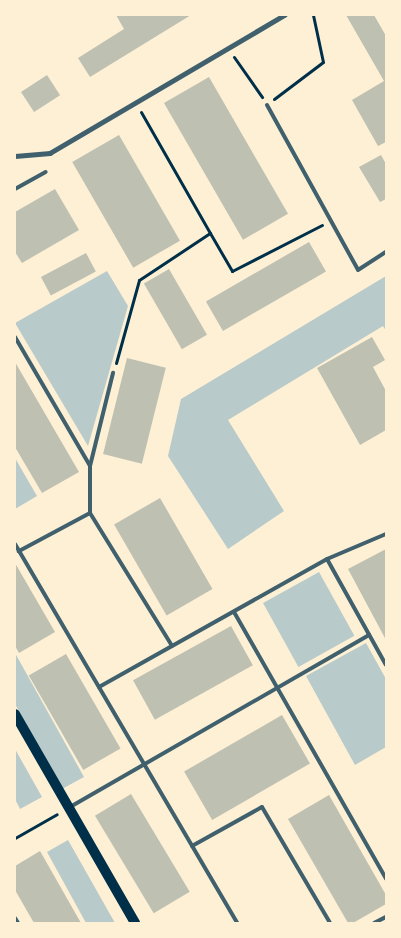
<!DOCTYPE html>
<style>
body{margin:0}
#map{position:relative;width:401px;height:938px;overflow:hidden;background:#fdf0d5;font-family:"IBM Plex Sans",sans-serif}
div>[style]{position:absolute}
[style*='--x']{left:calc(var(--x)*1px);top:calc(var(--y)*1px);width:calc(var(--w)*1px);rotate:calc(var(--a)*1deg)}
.green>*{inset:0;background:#b9caca;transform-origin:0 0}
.building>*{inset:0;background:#bec0b2;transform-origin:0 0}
.path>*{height:3px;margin:-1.5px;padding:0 1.5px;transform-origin:1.5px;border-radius:1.5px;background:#003049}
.service>*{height:4px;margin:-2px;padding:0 2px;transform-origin:2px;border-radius:2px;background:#3f606c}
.pedestrian>*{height:4.5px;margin:-2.25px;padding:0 2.25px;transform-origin:2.25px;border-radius:2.25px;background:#3f606c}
.secondary>*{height:10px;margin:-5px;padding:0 5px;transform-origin:5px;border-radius:5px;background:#003049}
span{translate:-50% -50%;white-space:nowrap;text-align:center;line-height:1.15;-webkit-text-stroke:4.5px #fdf0d5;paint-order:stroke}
.frame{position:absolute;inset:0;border:16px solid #fdf0d5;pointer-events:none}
</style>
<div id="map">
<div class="green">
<div style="clip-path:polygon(107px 271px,128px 306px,88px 446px,15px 323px)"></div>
<div style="clip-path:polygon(386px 276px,386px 331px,383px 326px,228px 420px,284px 511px,228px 549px,168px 456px,181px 399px)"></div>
<div style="clip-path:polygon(15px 458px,37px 496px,15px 509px)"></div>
<div style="left:319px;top:572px;width:73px;height:64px;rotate:61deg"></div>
<div style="clip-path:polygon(366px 643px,386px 679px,386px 747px,355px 765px,306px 676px)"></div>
<div style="clip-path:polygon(15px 653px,84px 777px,62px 789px,15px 704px)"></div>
<div style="clip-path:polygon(15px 749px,42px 797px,20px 809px,15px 799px)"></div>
<div style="clip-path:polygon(68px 840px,115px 923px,86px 923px,47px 852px)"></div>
</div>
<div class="building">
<div style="clip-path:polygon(116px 15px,191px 15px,90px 77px,78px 58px,124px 29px)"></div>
<div style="clip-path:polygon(346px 15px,374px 15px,386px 36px,386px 142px,378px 146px,352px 100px,384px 81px)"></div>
<div style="left:47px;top:75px;width:24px;height:31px;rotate:57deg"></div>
<div style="left:209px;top:77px;width:158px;height:52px;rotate:60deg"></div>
<div style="left:119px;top:135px;width:122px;height:54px;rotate:60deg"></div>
<div style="clip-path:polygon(381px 155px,386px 164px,386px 199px,380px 202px,359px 167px)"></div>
<div style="clip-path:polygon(55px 189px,79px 230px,22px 263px,15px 252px,15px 212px)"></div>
<div style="left:309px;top:242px;width:34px;height:119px;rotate:60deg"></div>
<div style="left:86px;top:253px;width:21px;height:51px;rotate:62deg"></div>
<div style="left:169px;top:269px;width:76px;height:29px;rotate:60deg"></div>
<div style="clip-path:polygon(372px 337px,385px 360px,373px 367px,386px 391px,386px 430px,360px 445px,317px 368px)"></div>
<div style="left:127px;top:358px;width:40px;height:99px;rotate:14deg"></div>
<div style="clip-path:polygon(15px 362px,79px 472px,42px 493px,15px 447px)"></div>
<div style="left:160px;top:498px;width:105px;height:53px;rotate:60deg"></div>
<div style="clip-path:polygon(386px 549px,386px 640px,348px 569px)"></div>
<div style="clip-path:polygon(15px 563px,55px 632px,19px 653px,15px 646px)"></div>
<div style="left:231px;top:626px;width:45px;height:112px;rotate:61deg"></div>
<div style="left:66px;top:654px;width:109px;height:43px;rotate:60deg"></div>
<div style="left:282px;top:715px;width:56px;height:113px;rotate:60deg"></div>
<div style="left:131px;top:794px;width:114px;height:42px;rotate:59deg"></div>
<div style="clip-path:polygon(329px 795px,386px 895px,386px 904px,353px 923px,348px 923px,288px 819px)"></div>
<div style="clip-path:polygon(40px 851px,81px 923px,34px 923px,15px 890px,15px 866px)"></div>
</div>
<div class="path">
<div style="--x:234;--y:57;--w:49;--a:55"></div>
<div style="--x:274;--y:99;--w:61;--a:-37.1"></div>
<div style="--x:323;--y:62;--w:48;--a:-102"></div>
<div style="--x:141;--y:112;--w:139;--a:60.3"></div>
<div style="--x:116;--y:363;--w:86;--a:-74.5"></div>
<div style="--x:139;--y:280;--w:85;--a:-33.5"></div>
<div style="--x:210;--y:233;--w:44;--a:59.9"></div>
<div style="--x:232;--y:271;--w:101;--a:-27.1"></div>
<div style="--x:15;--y:838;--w:48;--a:-29.7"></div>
</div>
<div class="service">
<div style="--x:267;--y:105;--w:188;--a:61.1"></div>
<div style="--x:358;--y:270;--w:33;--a:-33"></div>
<div style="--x:15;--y:189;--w:35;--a:-29"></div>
<div style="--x:15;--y:337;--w:149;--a:59.8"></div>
<div style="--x:90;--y:466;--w:47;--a:90"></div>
<div style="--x:90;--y:513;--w:81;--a:151.8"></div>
<div style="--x:90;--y:466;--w:96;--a:-76.1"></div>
<div style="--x:90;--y:513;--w:156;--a:58.3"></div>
<div style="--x:15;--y:544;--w:439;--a:59.6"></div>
<div style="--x:327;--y:559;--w:121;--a:60.9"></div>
<div style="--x:234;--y:612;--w:307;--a:60.3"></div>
<div style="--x:99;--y:687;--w:261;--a:-29.3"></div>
<div style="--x:327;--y:559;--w:64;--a:-23"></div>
<div style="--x:70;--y:807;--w:345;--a:-29.9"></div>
<div style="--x:192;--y:846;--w:80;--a:-29.1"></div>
<div style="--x:262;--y:807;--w:134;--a:59.6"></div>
<div style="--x:15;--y:918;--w:6;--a:59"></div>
<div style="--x:374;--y:923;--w:13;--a:-27"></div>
</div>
<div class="pedestrian">
<div style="--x:15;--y:156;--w:35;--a:-5"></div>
<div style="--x:50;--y:153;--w:272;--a:-30.5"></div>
</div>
<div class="secondary">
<div style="--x:15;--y:714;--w:241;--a:60.1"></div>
</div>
<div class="frame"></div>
</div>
